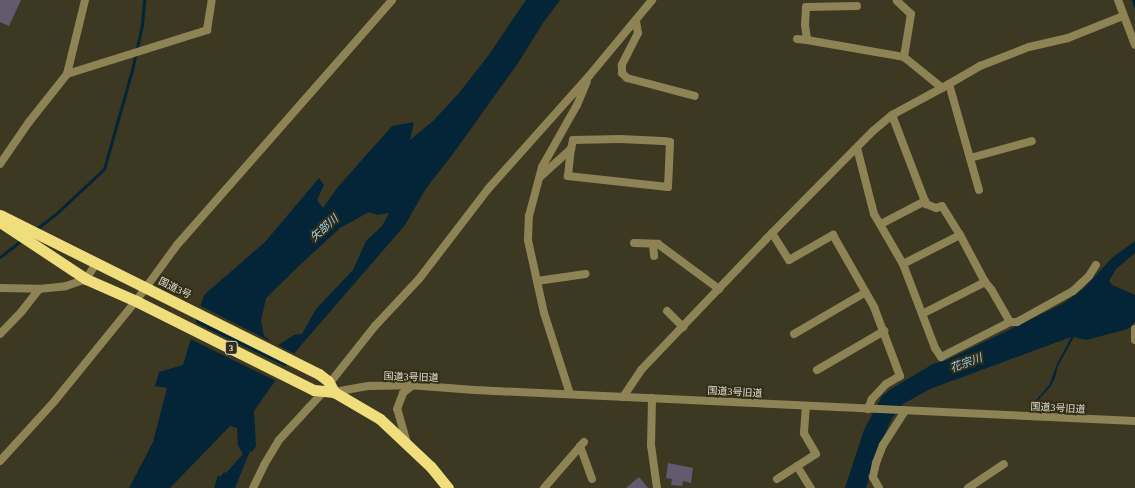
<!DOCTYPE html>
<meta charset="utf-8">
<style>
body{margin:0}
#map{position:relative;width:1135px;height:488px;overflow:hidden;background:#3c3821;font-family:"Times New Roman","Noto Sans JP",serif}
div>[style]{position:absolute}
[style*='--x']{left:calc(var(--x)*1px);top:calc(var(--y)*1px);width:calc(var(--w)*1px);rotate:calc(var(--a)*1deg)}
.water>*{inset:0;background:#032537}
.pier>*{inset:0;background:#3c3821;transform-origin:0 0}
.stream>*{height:3px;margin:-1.5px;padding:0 1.5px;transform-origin:1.5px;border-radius:1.5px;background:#032537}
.building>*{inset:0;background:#635a70}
.minor>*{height:8px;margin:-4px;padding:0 4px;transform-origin:4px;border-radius:4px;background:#8d8355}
.tertiary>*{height:8px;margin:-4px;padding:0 4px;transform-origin:4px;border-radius:4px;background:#8d8355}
.trunk>*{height:11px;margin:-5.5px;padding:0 5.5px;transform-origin:5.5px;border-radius:5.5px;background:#f0dd7c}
span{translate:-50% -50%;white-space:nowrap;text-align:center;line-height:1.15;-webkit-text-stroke:4px #322e18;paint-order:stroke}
.shield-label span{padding:1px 3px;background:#322e18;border:1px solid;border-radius:3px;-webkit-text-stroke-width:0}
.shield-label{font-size:9px;color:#e1dfd1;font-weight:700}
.street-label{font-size:10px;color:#e1dfd1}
.water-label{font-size:11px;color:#a0d3f3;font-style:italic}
</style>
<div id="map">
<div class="water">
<div style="clip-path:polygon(evenodd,526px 0,560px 0,543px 23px,518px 63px,455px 151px,425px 190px,405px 225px,297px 350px,254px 411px,256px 446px,252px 452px,250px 451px,235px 488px,214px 488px,218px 475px,220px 477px,224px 472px,226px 473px,243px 454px,238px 445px,237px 428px,230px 426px,170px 488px,129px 488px,153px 442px,167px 388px,155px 386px,159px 372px,183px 365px,204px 295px,265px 242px,319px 178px,324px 185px,317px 200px,323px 208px,337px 188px,392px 126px,414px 122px,410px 140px,434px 120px,459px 93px,488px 56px,526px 0,369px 212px,377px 215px,389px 213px,382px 226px,366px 241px,353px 270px,316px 309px,302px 334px,294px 335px,277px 346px,264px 336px,261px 321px,266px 298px,302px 263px,340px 228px,369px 212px)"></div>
<div style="clip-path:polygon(1135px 241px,1135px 253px,1116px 269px,1109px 281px,1112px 285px,1135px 295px,1135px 322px,1128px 329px,1086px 340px,1074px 337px,1058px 366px,1055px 378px,1051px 386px,1033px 406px,1032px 405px,1049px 385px,1057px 364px,1071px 337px,930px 389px,903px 404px,892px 418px,881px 443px,866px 488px,845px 488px,864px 430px,882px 396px,891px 389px,933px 364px,947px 360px,1064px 303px,1083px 289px,1113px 257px)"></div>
</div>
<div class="pier">
<div style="left:199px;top:305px;width:110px;height:11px;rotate:27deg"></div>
<div style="left:194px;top:322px;width:104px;height:17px;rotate:26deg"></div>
</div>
<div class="stream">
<div style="--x:1133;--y:0;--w:6;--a:72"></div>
<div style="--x:35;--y:230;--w:31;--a:-38"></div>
<div style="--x:59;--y:211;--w:62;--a:-43"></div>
<div style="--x:104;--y:169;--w:103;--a:-74.2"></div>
<div style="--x:132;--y:70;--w:46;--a:-77.5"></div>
<div style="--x:142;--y:25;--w:25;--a:-85"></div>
<div style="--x:0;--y:257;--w:28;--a:-38"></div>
</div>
<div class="building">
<div style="clip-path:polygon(0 0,21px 0,9px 26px,0 22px)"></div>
<div style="clip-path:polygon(668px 463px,693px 468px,691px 483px,683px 481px,682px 486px,671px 485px,672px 479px,666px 478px)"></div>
<div style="clip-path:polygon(639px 477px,648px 488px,626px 488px)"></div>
</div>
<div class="minor">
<div style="--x:1118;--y:0;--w:48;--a:69.3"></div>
<div style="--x:897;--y:1;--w:19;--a:43"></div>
<div style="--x:911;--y:14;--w:44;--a:99.2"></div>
<div style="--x:857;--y:6;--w:51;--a:178.9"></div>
<div style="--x:806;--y:7;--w:18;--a:93"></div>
<div style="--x:805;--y:25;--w:15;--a:82"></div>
<div style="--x:807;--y:40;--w:98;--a:9.9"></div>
<div style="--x:904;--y:57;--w:49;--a:39.2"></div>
<div style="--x:636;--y:21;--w:12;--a:81"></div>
<div style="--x:638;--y:33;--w:36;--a:117"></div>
<div style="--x:622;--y:65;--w:8;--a:90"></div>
<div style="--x:622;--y:73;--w:7;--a:45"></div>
<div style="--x:627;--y:78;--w:70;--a:14.8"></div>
<div style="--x:797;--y:39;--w:10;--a:6"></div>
<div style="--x:67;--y:74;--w:147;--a:-17.4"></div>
<div style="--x:207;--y:30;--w:30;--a:-81"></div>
<div style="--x:949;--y:84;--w:110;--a:74.2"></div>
<div style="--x:857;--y:148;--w:68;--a:75.6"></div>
<div style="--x:874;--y:214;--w:58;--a:59.9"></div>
<div style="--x:903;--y:264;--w:90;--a:69.1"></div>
<div style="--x:935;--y:348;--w:11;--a:56"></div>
<div style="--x:941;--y:357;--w:77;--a:-26.9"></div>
<div style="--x:1010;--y:322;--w:38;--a:-120"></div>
<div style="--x:991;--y:289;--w:9;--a:-131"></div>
<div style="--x:985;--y:282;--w:53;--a:-118"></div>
<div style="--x:960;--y:235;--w:34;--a:-122"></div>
<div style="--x:942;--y:206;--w:6;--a:162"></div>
<div style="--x:936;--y:208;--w:11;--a:-158"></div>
<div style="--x:926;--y:204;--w:95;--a:-110.9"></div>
<div style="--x:970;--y:158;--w:64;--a:-15.3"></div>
<div style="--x:0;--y:164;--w:51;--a:-55.4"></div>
<div style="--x:29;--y:122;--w:61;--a:-51.6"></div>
<div style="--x:67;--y:74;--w:76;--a:-76.3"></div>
<div style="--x:540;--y:177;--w:42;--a:-42.1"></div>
<div style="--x:571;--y:149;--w:9;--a:-77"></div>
<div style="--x:573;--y:140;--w:47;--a:-1.2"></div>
<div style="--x:620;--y:139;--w:43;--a:2.7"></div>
<div style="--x:663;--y:141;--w:7;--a:8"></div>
<div style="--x:670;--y:142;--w:45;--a:92.5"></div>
<div style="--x:668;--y:187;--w:101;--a:-173.7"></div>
<div style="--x:568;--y:176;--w:27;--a:-84"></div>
<div style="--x:881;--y:224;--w:50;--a:-27.6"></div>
<div style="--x:772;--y:233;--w:32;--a:58"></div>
<div style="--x:789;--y:260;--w:51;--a:-29.6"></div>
<div style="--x:833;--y:235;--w:83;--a:60.3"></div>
<div style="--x:874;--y:307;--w:74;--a:69.4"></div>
<div style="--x:900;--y:376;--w:16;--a:150"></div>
<div style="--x:886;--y:384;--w:21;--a:133"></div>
<div style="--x:872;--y:399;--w:11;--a:112"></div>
<div style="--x:634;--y:243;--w:24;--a:2"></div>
<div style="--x:658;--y:244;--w:76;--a:36.4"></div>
<div style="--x:653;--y:244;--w:12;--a:85"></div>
<div style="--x:903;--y:264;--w:64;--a:-27"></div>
<div style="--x:537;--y:281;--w:49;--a:-8.3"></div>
<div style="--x:0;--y:288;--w:39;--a:1"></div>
<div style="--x:39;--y:289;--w:27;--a:-6"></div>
<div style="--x:66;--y:286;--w:21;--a:-19"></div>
<div style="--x:86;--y:279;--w:20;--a:-57"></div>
<div style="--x:667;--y:311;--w:23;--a:45"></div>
<div style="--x:922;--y:314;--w:71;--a:-26.9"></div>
<div style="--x:1010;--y:322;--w:7;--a:0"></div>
<div style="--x:1017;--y:322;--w:64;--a:-29"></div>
<div style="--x:1073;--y:291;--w:22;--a:-43"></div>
<div style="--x:1089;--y:276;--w:13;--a:-58"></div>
<div style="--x:1135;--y:329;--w:11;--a:90"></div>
<div style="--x:0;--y:334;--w:32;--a:-46"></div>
<div style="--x:22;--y:311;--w:28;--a:-52"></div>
<div style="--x:794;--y:334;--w:83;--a:-30.3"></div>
<div style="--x:817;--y:370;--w:78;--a:-30.2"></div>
<div style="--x:329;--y:384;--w:74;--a:-51.6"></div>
<div style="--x:375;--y:326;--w:64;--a:-46.9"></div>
<div style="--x:419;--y:279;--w:113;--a:-52.5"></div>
<div style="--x:488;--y:189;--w:152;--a:-48.2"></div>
<div style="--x:589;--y:76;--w:99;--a:-50.3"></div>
<div style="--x:570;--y:394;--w:85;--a:-107.8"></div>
<div style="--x:544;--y:313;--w:75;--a:-102.4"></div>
<div style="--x:528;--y:240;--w:24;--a:-88"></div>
<div style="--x:529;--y:216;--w:51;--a:-75.1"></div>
<div style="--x:542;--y:167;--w:71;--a:-60.6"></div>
<div style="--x:577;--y:105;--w:25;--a:-67"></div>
<div style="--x:623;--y:397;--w:32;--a:-56"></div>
<div style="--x:641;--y:370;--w:181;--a:-46.3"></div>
<div style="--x:766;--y:239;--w:152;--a:-45.3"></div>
<div style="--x:873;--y:131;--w:25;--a:-40"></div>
<div style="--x:892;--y:115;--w:57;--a:-28.4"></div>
<div style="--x:942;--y:88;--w:44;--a:-30.1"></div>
<div style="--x:980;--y:66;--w:53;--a:-21.2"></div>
<div style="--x:1029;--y:47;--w:40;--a:-13"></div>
<div style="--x:1068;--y:38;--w:59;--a:-21.8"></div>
<div style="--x:652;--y:398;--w:47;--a:91.2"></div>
<div style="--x:651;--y:445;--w:43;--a:82.1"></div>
<div style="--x:580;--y:446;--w:35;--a:70"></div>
<div style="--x:0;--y:461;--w:79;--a:-47.6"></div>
<div style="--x:53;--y:403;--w:132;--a:-50.9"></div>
<div style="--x:136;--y:301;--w:69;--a:-53.8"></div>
<div style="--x:177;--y:245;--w:326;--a:-48.7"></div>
<div style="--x:797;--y:466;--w:26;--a:58"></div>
<div style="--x:777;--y:479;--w:46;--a:-32.7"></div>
<div style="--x:816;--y:454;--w:24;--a:-120"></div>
<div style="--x:804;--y:433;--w:27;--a:-86"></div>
<div style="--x:253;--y:488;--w:25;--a:-64"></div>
<div style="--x:264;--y:465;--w:29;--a:-59"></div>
<div style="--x:279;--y:440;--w:67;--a:-47.4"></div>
<div style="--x:544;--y:488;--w:61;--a:-49"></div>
<div style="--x:879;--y:488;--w:13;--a:-119"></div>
<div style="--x:873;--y:477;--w:14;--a:-78"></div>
<div style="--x:876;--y:463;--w:19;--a:-69"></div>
<div style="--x:883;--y:445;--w:40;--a:-57.1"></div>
<div style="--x:968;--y:488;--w:43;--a:-33.7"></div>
</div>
<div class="tertiary">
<div style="--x:334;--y:392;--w:36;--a:-10"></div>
<div style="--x:369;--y:386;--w:39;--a:-1"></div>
<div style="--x:408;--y:385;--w:67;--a:4.3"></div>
<div style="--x:475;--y:390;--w:661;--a:2.69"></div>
<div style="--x:407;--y:443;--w:35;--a:-106"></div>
<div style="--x:397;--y:409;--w:17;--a:-69"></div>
<div style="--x:403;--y:393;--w:13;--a:-39"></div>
</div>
<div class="trunk">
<div style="--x:0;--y:215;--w:356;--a:26.5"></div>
<div style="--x:319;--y:374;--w:11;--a:38"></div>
<div style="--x:328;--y:381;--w:13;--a:61"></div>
<div style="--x:0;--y:222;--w:103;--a:33.5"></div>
<div style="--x:86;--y:279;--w:55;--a:23.7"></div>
<div style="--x:136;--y:301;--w:199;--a:26.6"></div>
<div style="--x:314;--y:390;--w:20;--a:6"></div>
<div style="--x:334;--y:392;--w:53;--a:30.4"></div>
<div style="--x:380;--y:419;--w:70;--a:43.3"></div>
<div style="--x:431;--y:467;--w:27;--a:51"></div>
</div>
<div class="shield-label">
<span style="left:231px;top:348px">3</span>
</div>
<div class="street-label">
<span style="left:175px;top:288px;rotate:26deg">国道3号</span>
<span style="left:411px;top:377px;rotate:2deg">国道3号旧道</span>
<span style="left:735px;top:392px;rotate:3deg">国道3号旧道</span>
<span style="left:1058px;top:408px;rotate:3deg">国道3号旧道</span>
</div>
<div class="water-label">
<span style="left:324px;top:228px;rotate:-42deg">矢部川</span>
<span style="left:966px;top:363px;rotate:-20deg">花宗川</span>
</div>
</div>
